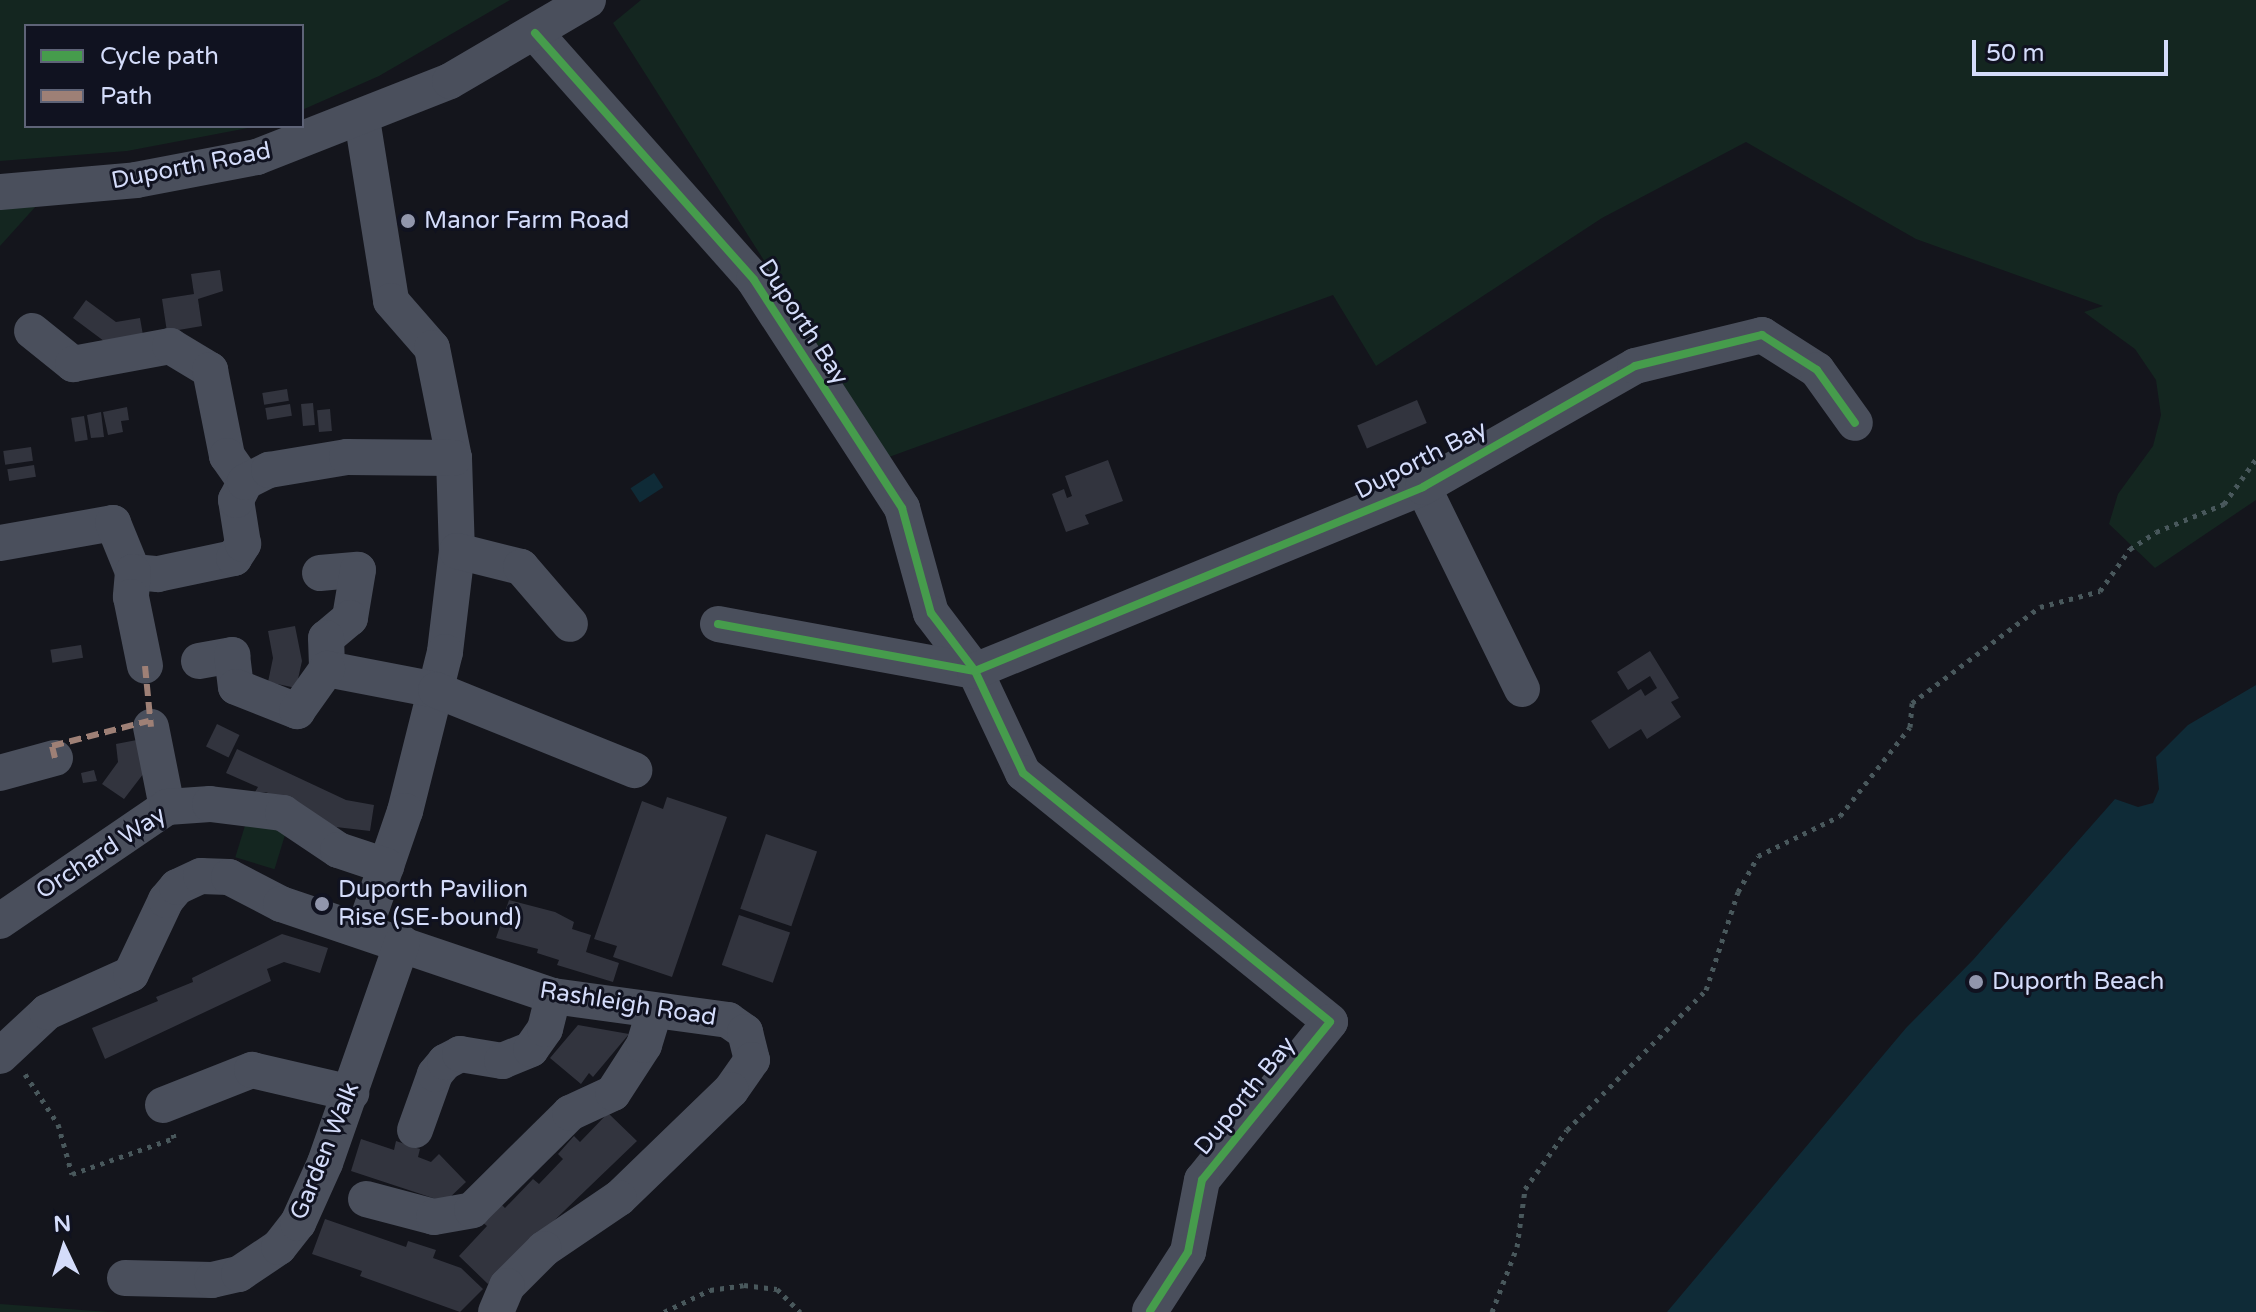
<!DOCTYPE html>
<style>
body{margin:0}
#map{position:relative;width:2256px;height:1312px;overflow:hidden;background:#14151c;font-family:"Varela Round",sans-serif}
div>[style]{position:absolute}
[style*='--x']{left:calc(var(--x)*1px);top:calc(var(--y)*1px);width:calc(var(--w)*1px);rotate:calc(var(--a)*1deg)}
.green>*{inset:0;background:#142620;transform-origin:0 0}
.water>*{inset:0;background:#0f2b37;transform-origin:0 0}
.building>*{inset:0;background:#32343e;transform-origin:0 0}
.path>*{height:5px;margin-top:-2.5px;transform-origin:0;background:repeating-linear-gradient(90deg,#49585c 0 4px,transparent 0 10px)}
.minor>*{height:36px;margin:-18px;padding:0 18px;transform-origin:18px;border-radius:18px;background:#4a4f5c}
.quiet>*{height:6px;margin-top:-3px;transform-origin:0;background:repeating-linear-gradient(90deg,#9e8076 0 12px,transparent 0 18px)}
.cycleway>*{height:8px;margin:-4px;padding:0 4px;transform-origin:4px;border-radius:4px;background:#469c4c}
.dots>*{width:22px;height:22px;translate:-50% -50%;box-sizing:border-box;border:4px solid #101220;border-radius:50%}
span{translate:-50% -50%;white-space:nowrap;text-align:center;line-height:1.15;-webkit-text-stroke:6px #101220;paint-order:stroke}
.street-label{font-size:24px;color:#d4dcfa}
.poi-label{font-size:24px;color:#d4dcfa}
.left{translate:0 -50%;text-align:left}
.legend{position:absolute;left:24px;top:24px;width:280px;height:104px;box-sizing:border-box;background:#101220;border:2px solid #5e6377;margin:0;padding:10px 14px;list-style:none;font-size:24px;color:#d4dcfa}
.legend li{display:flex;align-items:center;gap:16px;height:40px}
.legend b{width:40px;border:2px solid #5e6377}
.north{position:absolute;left:24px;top:1208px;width:80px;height:80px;-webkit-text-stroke:6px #101220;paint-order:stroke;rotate:356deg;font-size:22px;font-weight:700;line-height:32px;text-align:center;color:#d4dcfa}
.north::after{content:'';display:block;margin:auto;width:28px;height:36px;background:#d4dcfa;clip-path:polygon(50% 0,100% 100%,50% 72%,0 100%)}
.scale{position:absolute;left:1972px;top:40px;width:196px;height:36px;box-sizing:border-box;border:4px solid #d4dcfa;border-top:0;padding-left:10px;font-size:24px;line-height:28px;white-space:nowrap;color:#d4dcfa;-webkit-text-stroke:6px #101220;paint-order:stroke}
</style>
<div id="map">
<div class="green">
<div style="clip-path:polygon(0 0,510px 0,379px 76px,302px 110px,302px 26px,26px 26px,26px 126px,259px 126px,127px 151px,0 161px)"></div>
<div style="clip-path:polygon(641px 0,2256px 0,2256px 500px,2155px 568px,2109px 524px,2118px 494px,2153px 446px,2161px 415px,2156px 380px,2135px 349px,2084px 312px,2103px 306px,1916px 239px,1746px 142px,1602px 218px,1376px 366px,1333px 295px,889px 457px,613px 23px)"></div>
<div style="clip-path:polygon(37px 205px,0 246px,0 209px)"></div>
<div style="left:247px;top:819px;width:41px;height:40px;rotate:17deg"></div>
<div style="clip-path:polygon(0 1304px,109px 1312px,0 1312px)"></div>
</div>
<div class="water">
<div style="left:654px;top:473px;width:17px;height:28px;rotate:57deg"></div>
<div style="clip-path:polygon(2256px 685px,2256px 1312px,1667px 1312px,1906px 1028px,1973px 960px,2115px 799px,2138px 807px,2153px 803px,2159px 789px,2156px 757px,2188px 725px)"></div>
</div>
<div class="building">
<div style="clip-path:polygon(220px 270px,223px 291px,198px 299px,202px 326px,167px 332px,162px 299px,194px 294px,191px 274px)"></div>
<div style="clip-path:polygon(86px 300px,116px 322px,140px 318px,144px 341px,112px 347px,73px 318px)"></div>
<div style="left:287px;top:389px;width:12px;height:25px;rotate:81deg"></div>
<div style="left:1417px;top:400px;width:25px;height:65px;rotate:67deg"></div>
<div style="left:313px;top:403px;width:22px;height:12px;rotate:85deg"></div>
<div style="left:290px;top:404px;width:12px;height:25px;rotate:81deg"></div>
<div style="clip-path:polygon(127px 407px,129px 420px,121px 421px,123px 432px,108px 435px,103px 412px)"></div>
<div style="left:330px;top:409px;width:22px;height:13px;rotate:85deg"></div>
<div style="clip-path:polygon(101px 412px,104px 437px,91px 438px,87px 415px)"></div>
<div style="left:84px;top:416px;width:24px;height:13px;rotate:81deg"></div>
<div style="left:31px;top:447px;width:14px;height:28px;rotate:82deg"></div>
<div style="clip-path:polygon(1108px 460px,1123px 501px,1085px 515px,1089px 524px,1066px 532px,1052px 494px,1064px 489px,1067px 498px,1072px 496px,1065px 476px)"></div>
<div style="left:34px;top:465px;width:12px;height:27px;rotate:81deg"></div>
<div style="clip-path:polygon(295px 626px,302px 661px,296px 688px,268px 682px,273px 658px,268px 631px)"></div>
<div style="left:81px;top:645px;width:13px;height:31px;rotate:81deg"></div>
<div style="clip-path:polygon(1650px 651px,1679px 698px,1671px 702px,1681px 717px,1647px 739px,1641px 729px,1609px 749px,1591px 721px,1641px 689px,1645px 696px,1657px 688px,1650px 676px,1628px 690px,1617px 672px)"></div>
<div style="left:217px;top:724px;width:25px;height:25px;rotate:26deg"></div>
<div style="clip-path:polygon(142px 739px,147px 769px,124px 799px,102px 784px,118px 762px,116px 744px)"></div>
<div style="clip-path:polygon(237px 749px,346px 800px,374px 805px,370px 831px,336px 827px,266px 792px,255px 792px,258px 787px,226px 773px)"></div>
<div style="clip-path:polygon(94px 770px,97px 781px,83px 783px,81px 773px)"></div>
<div style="clip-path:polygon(667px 797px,727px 817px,672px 977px,613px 957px,617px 946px,594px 939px,642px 801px,663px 809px)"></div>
<div style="left:766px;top:834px;width:54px;height:79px;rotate:19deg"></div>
<div style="clip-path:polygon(509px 900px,555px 912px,574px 922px,572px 929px,591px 935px,586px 952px,619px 963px,613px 982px,557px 965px,559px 960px,537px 953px,538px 949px,496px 938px)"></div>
<div style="left:739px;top:915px;width:54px;height:53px;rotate:19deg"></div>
<div style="clip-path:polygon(282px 934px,328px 948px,320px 973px,284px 962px,267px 969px,271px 981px,105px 1059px,92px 1028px,158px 1001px,156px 997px,193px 982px,192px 978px)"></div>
<div style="clip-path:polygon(578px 1025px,629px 1034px,593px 1077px,589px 1073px,581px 1084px,550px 1058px)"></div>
<div style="clip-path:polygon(608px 1113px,637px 1141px,488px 1284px,459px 1256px,487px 1226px,482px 1222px,500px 1203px,505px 1208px,533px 1179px,539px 1184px,563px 1159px,558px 1154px,574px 1136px,580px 1142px)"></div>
<div style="clip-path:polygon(361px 1139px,394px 1150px,396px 1141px,420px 1149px,418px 1157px,431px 1162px,439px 1154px,466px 1182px,445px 1202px,351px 1171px)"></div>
<div style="clip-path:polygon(325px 1219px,406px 1247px,408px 1241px,436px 1250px,433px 1258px,461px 1268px,483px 1289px,460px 1312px,360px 1276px,362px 1271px,312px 1254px)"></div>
</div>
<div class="path">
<div style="--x:25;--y:1074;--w:60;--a:56.6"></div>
<div style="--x:58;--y:1124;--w:52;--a:74.4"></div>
<div style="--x:72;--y:1174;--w:108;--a:-19.4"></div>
<div style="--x:174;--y:1138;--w:5;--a:-101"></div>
<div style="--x:664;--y:1312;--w:51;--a:-25.6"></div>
<div style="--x:710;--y:1290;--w:34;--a:-8"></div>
<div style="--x:744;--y:1285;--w:33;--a:7"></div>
<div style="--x:777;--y:1289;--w:33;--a:45"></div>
<div style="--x:1492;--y:1312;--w:70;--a:-69"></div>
<div style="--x:1517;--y:1247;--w:59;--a:-82.1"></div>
<div style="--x:1525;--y:1189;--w:72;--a:-54.6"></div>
<div style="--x:1567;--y:1130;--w:197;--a:-45.2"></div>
<div style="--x:1706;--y:990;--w:103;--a:-71.9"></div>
<div style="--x:1738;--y:892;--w:41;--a:-60.9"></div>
<div style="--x:1758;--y:856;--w:91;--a:-26"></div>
<div style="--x:1840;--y:816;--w:113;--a:-51.8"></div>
<div style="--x:1910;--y:727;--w:24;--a:-85"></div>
<div style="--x:1912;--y:703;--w:160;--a:-36.9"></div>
<div style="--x:2040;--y:607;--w:62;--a:-14.9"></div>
<div style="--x:2100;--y:591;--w:52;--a:-54.5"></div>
<div style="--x:2130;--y:549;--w:31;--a:-33"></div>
<div style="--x:2156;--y:532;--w:74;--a:-22.4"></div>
<div style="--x:2224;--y:504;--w:55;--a:-54.6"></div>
</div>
<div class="minor">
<div style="--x:535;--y:33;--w:330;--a:48.4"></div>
<div style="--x:754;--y:280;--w:272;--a:57"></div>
<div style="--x:902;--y:508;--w:109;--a:74.6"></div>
<div style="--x:931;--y:613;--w:73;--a:52.8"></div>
<div style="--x:975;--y:671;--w:113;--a:64.8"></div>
<div style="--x:1023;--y:773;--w:395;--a:39"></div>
<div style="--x:1330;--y:1022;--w:203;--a:129"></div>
<div style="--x:1202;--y:1180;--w:73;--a:101"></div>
<div style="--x:1188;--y:1252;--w:70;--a:122.8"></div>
<div style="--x:362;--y:119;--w:184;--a:80.9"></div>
<div style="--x:391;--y:301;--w:62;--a:48.9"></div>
<div style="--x:432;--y:348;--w:112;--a:78.7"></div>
<div style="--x:454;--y:458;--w:93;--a:88.2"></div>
<div style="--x:457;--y:551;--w:102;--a:96.8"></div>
<div style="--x:445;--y:652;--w:164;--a:104.1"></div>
<div style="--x:405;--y:811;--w:126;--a:109"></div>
<div style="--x:0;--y:192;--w:137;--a:-5"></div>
<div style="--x:136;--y:180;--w:123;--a:-10.8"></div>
<div style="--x:257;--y:157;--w:207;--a:-21.5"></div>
<div style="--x:450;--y:81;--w:160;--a:-30.4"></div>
<div style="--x:32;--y:331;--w:53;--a:38.8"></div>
<div style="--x:73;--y:364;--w:99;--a:-10.5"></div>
<div style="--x:170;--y:346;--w:47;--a:31"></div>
<div style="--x:210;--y:370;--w:88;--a:78.8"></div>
<div style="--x:227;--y:456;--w:32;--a:55"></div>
<div style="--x:1423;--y:487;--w:225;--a:63.9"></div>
<div style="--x:0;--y:543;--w:115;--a:-10"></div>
<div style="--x:113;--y:523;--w:53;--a:67.8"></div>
<div style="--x:133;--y:572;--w:25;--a:5"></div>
<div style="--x:158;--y:574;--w:78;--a:-11.9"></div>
<div style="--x:234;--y:558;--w:17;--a:-57"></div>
<div style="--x:243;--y:544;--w:45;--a:-99"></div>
<div style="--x:236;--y:500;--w:20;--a:-63"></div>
<div style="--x:245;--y:482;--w:27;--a:-27"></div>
<div style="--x:269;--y:470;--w:79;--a:-9.5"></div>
<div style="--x:347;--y:457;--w:107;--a:0.5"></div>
<div style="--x:457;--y:551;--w:66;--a:14"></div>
<div style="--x:521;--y:567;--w:75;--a:49.3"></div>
<div style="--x:133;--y:572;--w:25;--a:95"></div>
<div style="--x:131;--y:597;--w:70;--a:78.5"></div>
<div style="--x:320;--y:573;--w:38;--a:-5"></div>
<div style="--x:358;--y:570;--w:49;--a:99.5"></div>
<div style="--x:350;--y:618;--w:31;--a:140"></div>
<div style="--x:326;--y:638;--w:31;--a:88"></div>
<div style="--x:327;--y:669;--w:111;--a:10.9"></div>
<div style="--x:436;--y:690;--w:214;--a:22"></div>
<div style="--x:718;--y:624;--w:261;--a:10.4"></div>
<div style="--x:975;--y:671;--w:484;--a:-22.3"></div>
<div style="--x:1423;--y:487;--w:244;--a:-29.7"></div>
<div style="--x:1635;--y:366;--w:131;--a:-13.7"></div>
<div style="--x:1762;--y:335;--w:65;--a:32.5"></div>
<div style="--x:1817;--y:370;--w:65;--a:54.4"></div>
<div style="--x:199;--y:661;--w:34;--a:-10"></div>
<div style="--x:232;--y:655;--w:32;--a:83"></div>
<div style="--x:236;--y:687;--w:66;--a:21.5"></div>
<div style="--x:297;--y:711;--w:52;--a:-54.5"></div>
<div style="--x:151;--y:727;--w:82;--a:78.7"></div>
<div style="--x:0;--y:773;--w:57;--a:-15.3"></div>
<div style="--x:0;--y:921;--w:202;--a:-34.3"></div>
<div style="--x:167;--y:807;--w:43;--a:-4"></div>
<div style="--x:210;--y:804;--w:74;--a:7"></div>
<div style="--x:283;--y:813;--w:66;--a:33.9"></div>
<div style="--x:338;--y:850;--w:51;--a:18.4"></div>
<div style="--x:0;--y:1056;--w:64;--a:-43.1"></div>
<div style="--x:47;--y:1012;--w:92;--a:-24.3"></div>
<div style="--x:131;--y:974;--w:82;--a:-64.7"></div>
<div style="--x:166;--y:900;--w:17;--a:-50"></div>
<div style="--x:177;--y:887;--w:26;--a:-25"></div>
<div style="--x:201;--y:876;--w:28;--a:2"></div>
<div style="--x:229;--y:877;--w:59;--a:27.4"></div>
<div style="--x:281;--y:904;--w:287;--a:18.7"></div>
<div style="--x:553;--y:996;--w:177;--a:7.8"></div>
<div style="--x:728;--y:1020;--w:21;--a:35"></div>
<div style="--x:745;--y:1032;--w:29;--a:76"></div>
<div style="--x:752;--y:1060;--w:37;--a:125"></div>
<div style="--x:731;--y:1090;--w:156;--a:136"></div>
<div style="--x:619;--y:1198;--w:91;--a:145.8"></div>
<div style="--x:544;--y:1249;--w:52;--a:135"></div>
<div style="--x:507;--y:1286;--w:28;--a:113"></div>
<div style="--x:163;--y:1105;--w:96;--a:-21.5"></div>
<div style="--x:252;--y:1070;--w:102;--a:13.1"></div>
<div style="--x:415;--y:1130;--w:59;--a:-70.3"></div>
<div style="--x:435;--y:1074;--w:16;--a:-50"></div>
<div style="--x:445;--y:1062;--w:17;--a:-28"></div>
<div style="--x:460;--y:1054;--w:43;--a:9.5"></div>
<div style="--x:502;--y:1061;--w:31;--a:-22"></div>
<div style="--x:531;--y:1049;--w:24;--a:-55"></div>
<div style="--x:545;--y:1029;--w:34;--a:-76"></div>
<div style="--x:366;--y:1199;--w:70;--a:14.8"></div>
<div style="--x:434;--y:1217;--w:39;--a:-10"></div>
<div style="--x:472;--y:1210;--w:138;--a:-44.7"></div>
<div style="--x:570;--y:1113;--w:47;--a:-24.9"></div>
<div style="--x:613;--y:1093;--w:57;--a:-57.1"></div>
<div style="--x:644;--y:1045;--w:34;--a:-73"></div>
<div style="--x:125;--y:1278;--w:87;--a:1.3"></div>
<div style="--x:212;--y:1280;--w:28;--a:-13"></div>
<div style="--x:239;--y:1274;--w:48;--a:-34"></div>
<div style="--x:279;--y:1247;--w:31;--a:-52"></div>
<div style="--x:298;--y:1223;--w:66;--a:-65.8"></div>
<div style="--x:325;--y:1163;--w:233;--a:-70.7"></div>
</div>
<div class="quiet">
<div style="--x:145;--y:666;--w:61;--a:84.4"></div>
<div style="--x:55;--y:758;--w:12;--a:-104"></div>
<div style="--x:52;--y:746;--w:100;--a:-14.5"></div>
</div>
<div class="cycleway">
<div style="--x:535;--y:33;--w:330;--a:48.4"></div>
<div style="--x:754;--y:280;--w:272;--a:57"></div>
<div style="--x:902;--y:508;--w:109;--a:74.6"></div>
<div style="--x:931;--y:613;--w:73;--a:52.8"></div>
<div style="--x:975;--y:671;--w:113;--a:64.8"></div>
<div style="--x:1023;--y:773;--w:395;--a:39"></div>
<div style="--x:1330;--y:1022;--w:203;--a:129"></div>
<div style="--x:1202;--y:1180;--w:73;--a:101"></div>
<div style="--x:1188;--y:1252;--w:70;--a:122.8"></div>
<div style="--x:718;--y:624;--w:261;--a:10.4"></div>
<div style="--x:975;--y:671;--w:484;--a:-22.3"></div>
<div style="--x:1423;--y:487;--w:244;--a:-29.7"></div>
<div style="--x:1635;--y:366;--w:131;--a:-13.7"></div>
<div style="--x:1762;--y:335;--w:65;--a:32.5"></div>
<div style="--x:1817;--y:370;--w:65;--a:54.4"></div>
</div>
<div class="dots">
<div style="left:408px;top:221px;background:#9196ac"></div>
<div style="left:322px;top:904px;background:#9196ac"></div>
<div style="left:1976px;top:982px;background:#9196ac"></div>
</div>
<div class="street-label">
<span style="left:191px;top:166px;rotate:-11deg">Duporth Road</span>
<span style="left:803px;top:322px;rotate:57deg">Duporth Bay</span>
<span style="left:1421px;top:460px;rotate:-27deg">Duporth Bay</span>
<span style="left:101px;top:853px;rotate:-33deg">Orchard Way</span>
<span style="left:628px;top:1004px;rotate:9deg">Rashleigh Road</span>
<span style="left:1245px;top:1096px;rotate:-51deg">Duporth Bay</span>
<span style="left:325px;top:1151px;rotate:-68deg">Garden Walk</span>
</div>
<div class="poi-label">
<span class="left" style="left:424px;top:221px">Manor Farm Road</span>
<span class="left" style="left:338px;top:904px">Duporth Pavilion<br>Rise (SE-bound)</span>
<span class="left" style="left:1992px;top:982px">Duporth Beach</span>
</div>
<ul class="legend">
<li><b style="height:10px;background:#469c4c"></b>Cycle path</li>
<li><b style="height:10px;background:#9e8076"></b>Path</li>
</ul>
<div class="north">N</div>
<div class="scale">50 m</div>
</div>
